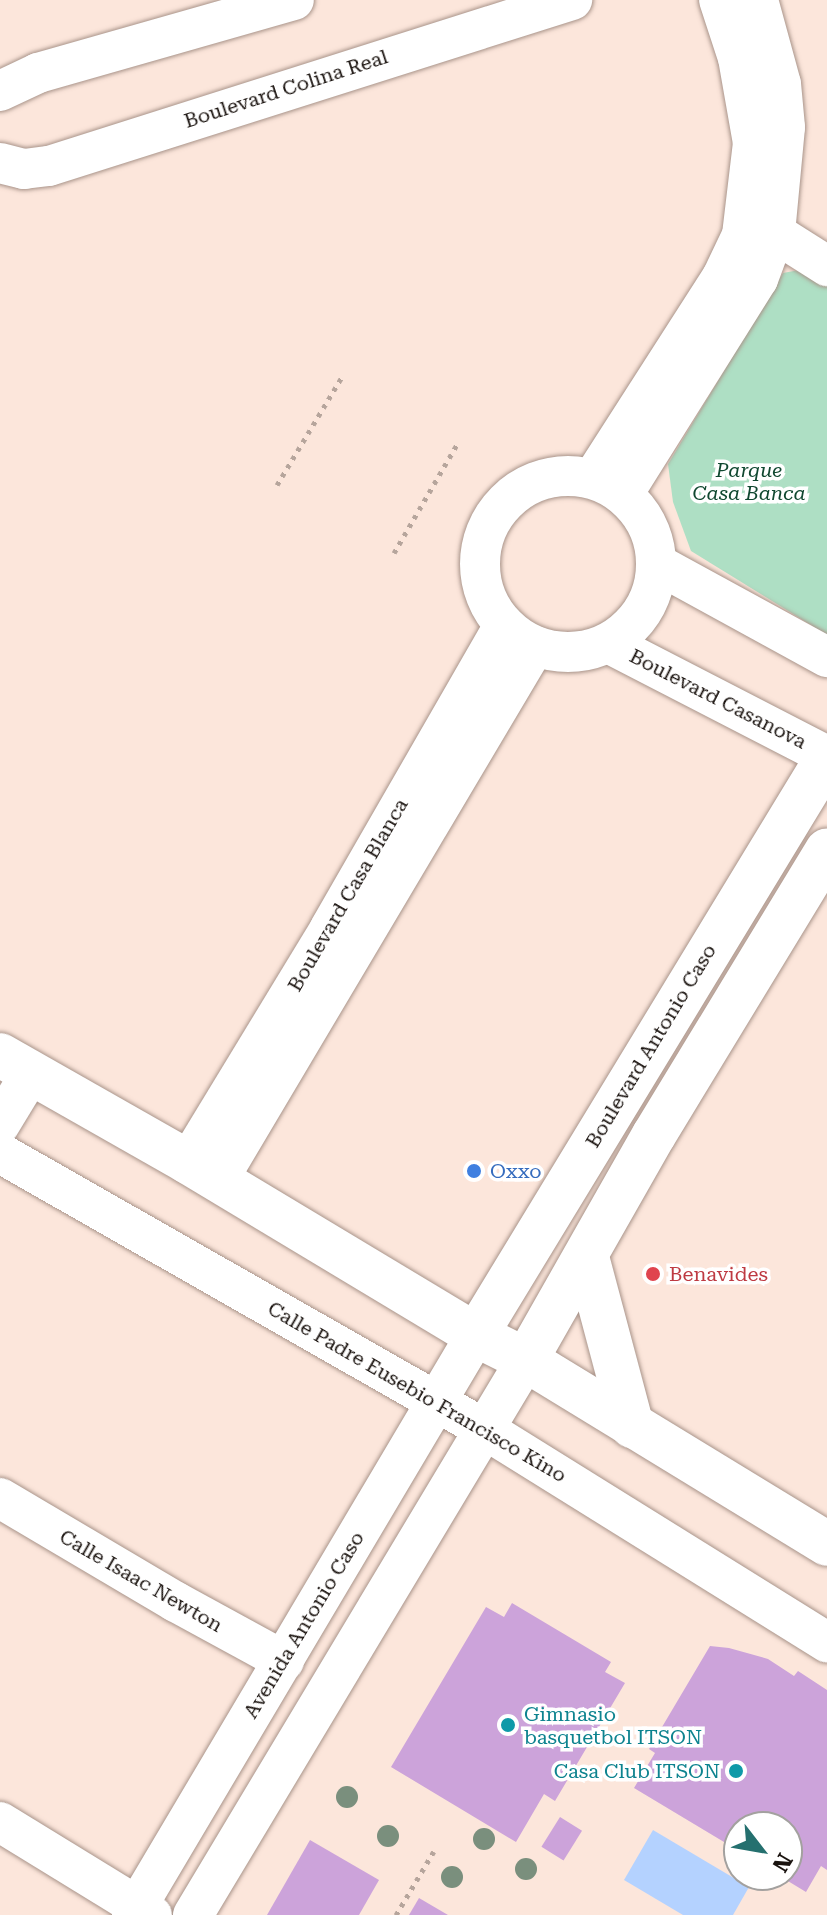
<!DOCTYPE html>
<style>
body{margin:0}
#map{position:relative;width:827px;height:1915px;overflow:hidden;background:#fce6db;font-family:"Roboto Serif",serif}
div>[style]{position:absolute}
[style*='--x']{left:calc(var(--x)*1px);top:calc(var(--y)*1px);width:calc(var(--w)*1px);rotate:calc(var(--a)*1deg)}
.green>*{inset:0;background:#aedfc4}
.water>*{inset:0;background:#b4d2ff}
.building>*{inset:0;background:#cca3da;transform-origin:0 0}
.path>*{height:5px;margin-top:-2.5px;transform-origin:0;background:repeating-linear-gradient(90deg,#b6a59c 0 4px,transparent 0 10px)}
.roads{filter:drop-shadow(0 0 2px #a9948a) drop-shadow(0 0 2px #a9948a)}
.minor>*{height:40px;margin:-20px;padding:0 20px;transform-origin:20px;border-radius:20px;background:#fff}
.minor>.ring{margin:-20px;padding:0;box-sizing:content-box;background:none;border:40px solid #fff;border-radius:50%}
.major>*{height:44px;margin:-22px;padding:0 22px;transform-origin:22px;border-radius:22px;background:#fff}
.trees>*{width:22px;height:22px;margin:-11px;border-radius:50%;background:#7a8f7d}
.dots>*{width:22px;height:22px;translate:-50% -50%;box-sizing:border-box;border:4px solid #fff;border-radius:50%}
span{translate:-50% -50%;white-space:nowrap;text-align:center;line-height:1.15;-webkit-text-stroke:7px #fff;paint-order:stroke}
.street-label{font-size:20px;color:#1a130f}
.park-label{font-size:20px;color:#104830;font-style:italic}
.shop-label{font-size:20px;color:#366cbe}
.left{translate:0 -50%;text-align:left}
.health-label{font-size:20px;color:#be3a42}
.culture-label{font-size:20px;color:#0d838f}
.right{translate:-100% -50%;text-align:right}
.north{position:absolute;left:723px;top:1811px;width:80px;height:80px;box-sizing:border-box;background:#fff;border:2px solid #a3a19f;border-radius:50%;rotate:121deg;font-size:22px;font-weight:700;line-height:32px;text-align:center;color:#1a130f}
.north::after{content:'';display:block;margin:auto;width:28px;height:36px;background:#25706f;clip-path:polygon(50% 0,100% 100%,50% 72%,0 100%)}
</style>
<div id="map">
<div class="green">
<div style="clip-path:polygon(815px 267px,827px 276px,827px 635px,691px 551px,673px 502px,668px 464px,783px 273px)"></div>
</div>
<div class="water">
<div style="clip-path:polygon(653px 1830px,749px 1887px,733px 1915px,683px 1915px,624px 1880px)"></div>
</div>
<div class="building">
<div style="clip-path:polygon(512px 1603px,611px 1662px,605px 1672px,625px 1683px,555px 1801px,544px 1794px,516px 1842px,391px 1767px,486px 1607px,504px 1617px)"></div>
<div style="clip-path:polygon(710px 1646px,729px 1648px,768px 1659px,794px 1676px,798px 1671px,827px 1690px,827px 1870px,821px 1866px,806px 1892px,778px 1875px,787px 1875px,787px 1827px,739px 1827px,739px 1851px,634px 1788px,655px 1753px,649px 1749px)"></div>
<div style="left:560px;top:1817px;width:26px;height:35px;rotate:32deg"></div>
<div style="clip-path:polygon(310px 1840px,379px 1880px,359px 1915px,267px 1915px)"></div>
<div style="clip-path:polygon(419px 1898px,448px 1915px,409px 1915px)"></div>
</div>
<div class="path">
<div style="--x:277;--y:485;--w:128;--a:-59"></div>
<div style="--x:394;--y:553;--w:129;--a:-59.9"></div>
<div style="--x:396;--y:1915;--w:74;--a:-59.3"></div>
</div>
<div class="roads">
<div class="minor">
<div style="--x:0;--y:91;--w:42;--a:-25.3"></div>
<div style="--x:38;--y:73;--w:266;--a:-15.9"></div>
<div style="--x:0;--y:163;--w:25;--a:14"></div>
<div style="--x:24;--y:169;--w:25;--a:-7"></div>
<div style="--x:49;--y:166;--w:549;--a:-17.61"></div>
<div style="--x:775;--y:233;--w:62;--a:32.4"></div>
<div class="ring" style="left:480px;top:476px;width:136px;height:136px"></div>
<div style="--x:593;--y:478;--w:239;--a:-57.3"></div>
<div style="--x:722;--y:277;--w:47;--a:-64.5"></div>
<div style="--x:742;--y:235;--w:93;--a:-83.2"></div>
<div style="--x:753;--y:143;--w:86;--a:-100"></div>
<div style="--x:738;--y:58;--w:61;--a:-108.1"></div>
<div style="--x:623;--y:494;--w:254;--a:-57.9"></div>
<div style="--x:758;--y:279;--w:49;--a:-69.7"></div>
<div style="--x:775;--y:233;--w:106;--a:-84.6"></div>
<div style="--x:785;--y:127;--w:43;--a:-95.3"></div>
<div style="--x:781;--y:84;--w:87;--a:-105.3"></div>
<div style="--x:657;--y:564;--w:194;--a:28.7"></div>
<div style="--x:608;--y:643;--w:246;--a:27.3"></div>
<div style="--x:0;--y:1124;--w:60;--a:-58.7"></div>
<div style="--x:0;--y:1153;--w:559;--a:29.68"></div>
<div style="--x:486;--y:1430;--w:402;--a:31.9"></div>
<div style="--x:188;--y:1162;--w:274;--a:-58.7"></div>
<div style="--x:330;--y:928;--w:349;--a:-60.1"></div>
<div style="--x:218;--y:1180;--w:621;--a:-59.31"></div>
<div style="--x:0;--y:1498;--w:204;--a:30.6"></div>
<div style="--x:176;--y:1602;--w:123;--a:28.6"></div>
<div style="--x:0;--y:1822;--w:178;--a:31.5"></div>
<div style="--x:132;--y:1915;--w:674;--a:-59.33"></div>
<div style="--x:193;--y:1915;--w:647;--a:-59.04"></div>
</div>
<div class="major">
<div style="--x:0;--y:1055;--w:216;--a:29.6"></div>
<div style="--x:188;--y:1162;--w:336;--a:31"></div>
<div style="--x:476;--y:1335;--w:56;--a:26.6"></div>
<div style="--x:526;--y:1360;--w:353;--a:31.4"></div>
<div style="--x:587;--y:1257;--w:175;--a:75.1"></div>
<div style="--x:476;--y:1335;--w:675;--a:-58.69"></div>
<div style="--x:526;--y:1360;--w:259;--a:-60.4"></div>
<div style="--x:654;--y:1135;--w:333;--a:-58.7"></div>
</div>
</div>
<div class="trees">
<div style="left:347px;top:1797px"></div>
<div style="left:388px;top:1836px"></div>
<div style="left:484px;top:1839px"></div>
<div style="left:526px;top:1869px"></div>
<div style="left:452px;top:1877px"></div>
</div>
<div class="dots">
<div style="left:474px;top:1171px;background:#3f7fe0"></div>
<div style="left:653px;top:1274px;background:#e0444e"></div>
<div style="left:508px;top:1725px;background:#0f9aa8"></div>
<div style="left:736px;top:1771px;background:#0f9aa8"></div>
</div>
<div class="street-label">
<span style="left:286px;top:89px;rotate:-18deg">Boulevard Colina Real</span>
<span style="left:718px;top:699px;rotate:27deg">Boulevard Casanova</span>
<span style="left:348px;top:895px;rotate:-60deg">Boulevard Casa Blanca</span>
<span style="left:651px;top:1046px;rotate:-59deg">Boulevard Antonio Caso</span>
<span style="left:417px;top:1392px;rotate:30deg">Calle Padre Eusebio Francisco Kino</span>
<span style="left:141px;top:1581px;rotate:30deg">Calle Isaac Newton</span>
<span style="left:304px;top:1625px;rotate:-59deg">Avenida Antonio Caso</span>
</div>
<div class="park-label">
<span style="left:749px;top:482px">Parque<br>Casa Banca</span>
</div>
<div class="shop-label">
<span class="left" style="left:490px;top:1171px">Oxxo</span>
</div>
<div class="health-label">
<span class="left" style="left:669px;top:1274px">Benavides</span>
</div>
<div class="culture-label">
<span class="left" style="left:524px;top:1726px">Gimnasio<br>basquetbol ITSON</span>
<span class="right" style="left:720px;top:1771px">Casa Club ITSON</span>
</div>
<div class="north">N</div>
</div>
